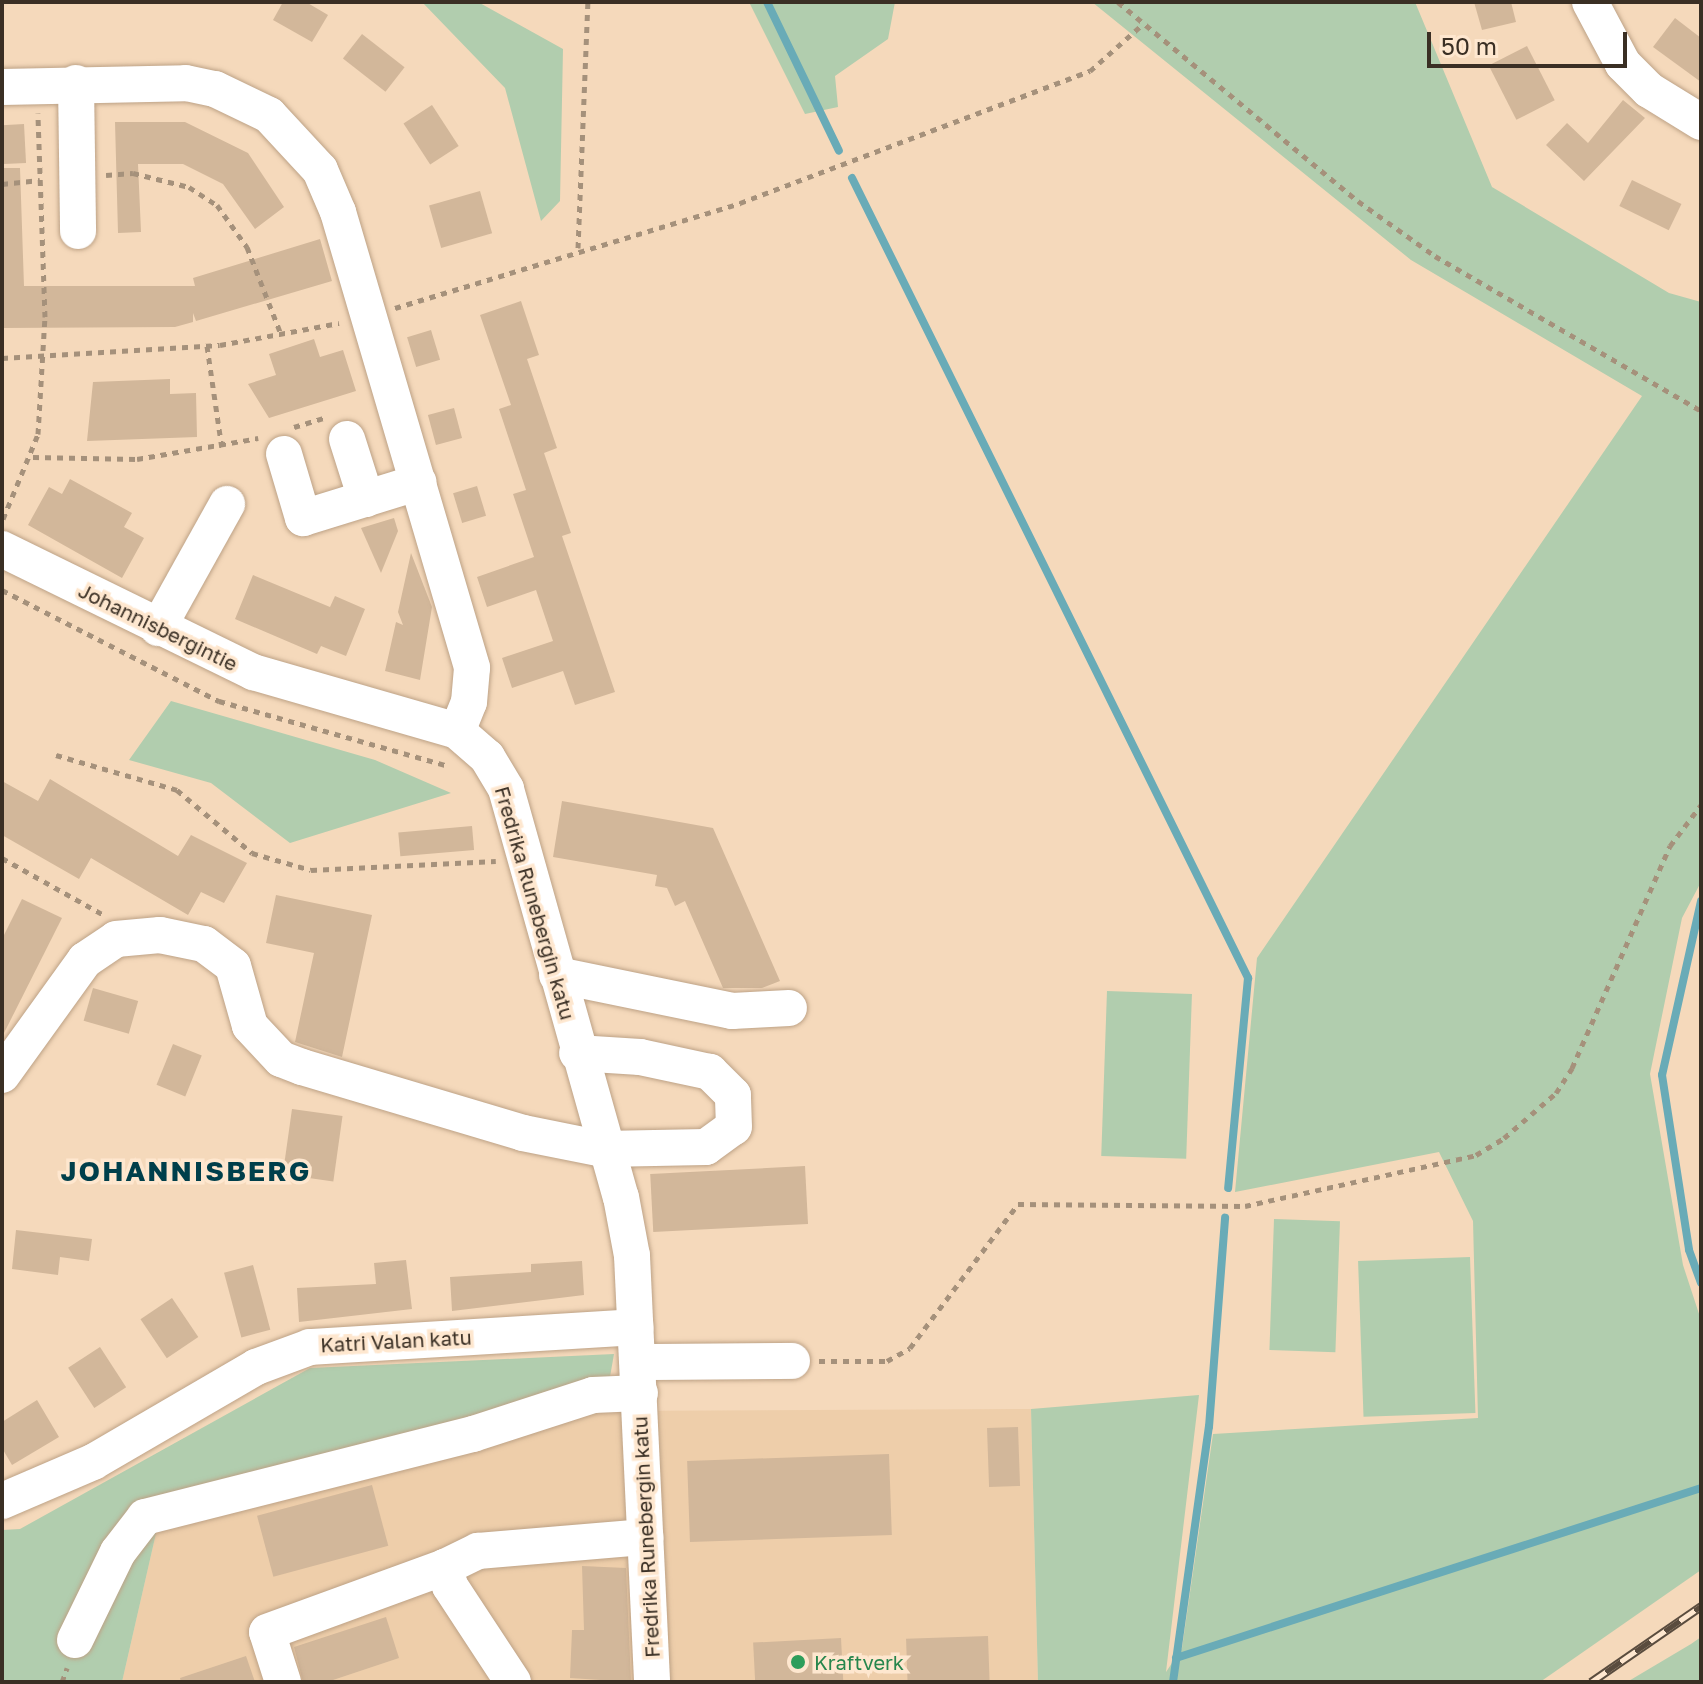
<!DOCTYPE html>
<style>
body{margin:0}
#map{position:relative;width:1703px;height:1684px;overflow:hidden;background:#f5d9bb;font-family:"Golos Text",sans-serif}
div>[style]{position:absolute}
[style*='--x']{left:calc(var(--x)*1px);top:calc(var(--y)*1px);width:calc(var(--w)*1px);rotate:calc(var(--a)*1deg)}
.built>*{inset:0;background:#eeceaa}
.green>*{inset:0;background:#b1cdae;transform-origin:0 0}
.stream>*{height:8px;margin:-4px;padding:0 4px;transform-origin:4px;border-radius:4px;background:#69abb7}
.building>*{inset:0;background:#d2b79a;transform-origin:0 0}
.path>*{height:5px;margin-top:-2.5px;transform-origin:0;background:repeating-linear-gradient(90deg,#a5917b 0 6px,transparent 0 12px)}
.roads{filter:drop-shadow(0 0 2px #bda286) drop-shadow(0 0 2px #bda286)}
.minor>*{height:36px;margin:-18px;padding:0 18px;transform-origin:18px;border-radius:18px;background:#fff}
.rail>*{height:9px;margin-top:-4.5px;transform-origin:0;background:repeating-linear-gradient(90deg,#fee7cf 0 18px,#5a4c3e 0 36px);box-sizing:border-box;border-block:2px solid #5a4c3e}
.dots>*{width:22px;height:22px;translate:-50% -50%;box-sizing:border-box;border:4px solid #fee7cf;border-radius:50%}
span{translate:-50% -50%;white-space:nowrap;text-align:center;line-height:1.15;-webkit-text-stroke:7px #fee7cf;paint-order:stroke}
.street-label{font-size:20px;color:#3a2f24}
.leisure-label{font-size:20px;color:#27864d}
.left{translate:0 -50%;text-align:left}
.district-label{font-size:28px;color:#003f4b;font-weight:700;letter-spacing:2px}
.frame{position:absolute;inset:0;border:4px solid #3a2f24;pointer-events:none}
.scale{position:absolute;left:1427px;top:32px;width:200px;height:36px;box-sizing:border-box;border:4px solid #3a2f24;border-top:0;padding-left:10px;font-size:24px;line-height:28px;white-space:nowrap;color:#3a2f24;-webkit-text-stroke:6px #fee7cf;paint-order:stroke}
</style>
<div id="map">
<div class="built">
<div style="clip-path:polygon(1031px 1409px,1038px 1682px,122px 1682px,157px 1529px,604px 1411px)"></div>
</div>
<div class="green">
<div style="clip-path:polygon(422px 2px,478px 2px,563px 49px,560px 201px,541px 221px,505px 88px)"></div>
<div style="clip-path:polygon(749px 2px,895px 2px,888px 39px,835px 76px,838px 107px,805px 114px)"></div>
<div style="clip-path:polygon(1092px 2px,1415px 2px,1492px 187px,1669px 293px,1701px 302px,1701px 882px,1682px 918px,1650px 1074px,1683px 1265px,1701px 1320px,1701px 1570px,1540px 1682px,1038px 1682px,1031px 1409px,1199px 1395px,1166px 1672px,1182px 1648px,1213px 1434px,1478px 1418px,1473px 1221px,1439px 1152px,1235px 1192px,1257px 958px,1642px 396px,1411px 260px)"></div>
<div style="clip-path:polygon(171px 701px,375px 760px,451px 793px,290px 843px,211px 783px,129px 760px)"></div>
<div style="left:1107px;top:991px;width:85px;height:165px;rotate:2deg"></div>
<div style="left:1274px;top:1219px;width:66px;height:131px;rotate:2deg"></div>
<div style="left:1470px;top:1257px;width:156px;height:112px;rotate:88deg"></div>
<div style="clip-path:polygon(614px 1354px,604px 1411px,157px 1529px,122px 1682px,2px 1682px,2px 1530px,20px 1529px,310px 1368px)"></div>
<div style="clip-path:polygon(1701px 1637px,1701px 1682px,1627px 1682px,1691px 1644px)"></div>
</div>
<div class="stream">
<div style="--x:767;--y:2;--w:165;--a:64.2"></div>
<div style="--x:852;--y:178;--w:893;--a:63.66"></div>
<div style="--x:1248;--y:978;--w:211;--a:95.4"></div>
<div style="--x:1701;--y:901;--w:178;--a:102.6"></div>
<div style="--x:1662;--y:1075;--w:177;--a:81.2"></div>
<div style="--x:1689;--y:1250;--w:35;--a:70"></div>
<div style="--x:1176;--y:1658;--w:552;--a:-17.94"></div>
<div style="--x:1173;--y:1682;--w:258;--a:-82"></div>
<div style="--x:1209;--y:1427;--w:210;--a:-85.6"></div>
</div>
<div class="building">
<div style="clip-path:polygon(283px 2px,306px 2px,328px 15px,312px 42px,273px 20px)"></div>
<div style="clip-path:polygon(1474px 2px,1511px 2px,1516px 22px,1482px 30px)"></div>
<div style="clip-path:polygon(1675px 18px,1701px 38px,1701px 82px,1653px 47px)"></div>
<div style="left:362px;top:34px;width:54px;height:31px;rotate:38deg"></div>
<div style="left:1527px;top:46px;width:61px;height:43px;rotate:63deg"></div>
<div style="clip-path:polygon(1623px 100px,1645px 118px,1584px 181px,1546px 145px,1567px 123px,1588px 143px)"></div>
<div style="left:432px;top:105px;width:49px;height:34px;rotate:57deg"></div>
<div style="clip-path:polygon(115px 122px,185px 122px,248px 153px,284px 207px,255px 229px,223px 184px,183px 164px,138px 164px,141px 232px,118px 233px)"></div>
<div style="left:24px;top:124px;width:39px;height:22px;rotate:87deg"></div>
<div style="clip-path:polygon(2px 168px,20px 168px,24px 286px,195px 286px,193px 278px,320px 239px,332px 281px,196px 321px,193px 313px,193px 322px,175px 327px,2px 328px)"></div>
<div style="left:1632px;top:180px;width:55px;height:29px;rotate:26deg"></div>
<div style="left:480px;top:191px;width:44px;height:53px;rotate:74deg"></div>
<div style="clip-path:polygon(521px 301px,539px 355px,527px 359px,557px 448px,544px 453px,571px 533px,562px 536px,615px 692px,575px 705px,563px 671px,512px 688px,502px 658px,553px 641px,536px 590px,487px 607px,477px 577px,534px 557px,513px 494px,526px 490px,499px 409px,511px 405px,480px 315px)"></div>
<div style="left:431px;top:330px;width:31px;height:25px;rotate:73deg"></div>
<div style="clip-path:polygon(314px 339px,320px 357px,343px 350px,356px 391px,269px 418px,248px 384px,276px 375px,269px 354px)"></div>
<div style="clip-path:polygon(170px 379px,170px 394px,196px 393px,197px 437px,87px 441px,93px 382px)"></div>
<div style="left:454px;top:408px;width:31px;height:27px;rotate:75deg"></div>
<div style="clip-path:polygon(70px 479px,132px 513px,124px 527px,144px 538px,122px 578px,28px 525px,49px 487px,62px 494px)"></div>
<div style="left:477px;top:486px;width:31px;height:25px;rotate:73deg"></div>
<div style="clip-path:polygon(394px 518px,398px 531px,381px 573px,361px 528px)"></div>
<div style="clip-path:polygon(411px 553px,432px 607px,420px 680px,385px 671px,396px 622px,403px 625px,398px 612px)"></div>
<div style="clip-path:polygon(253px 575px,330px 607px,335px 596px,365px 609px,346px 656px,321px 646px,317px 654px,235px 619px)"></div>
<div style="clip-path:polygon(50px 779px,178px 856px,191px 835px,247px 863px,224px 903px,201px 892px,188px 915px,91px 858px,79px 879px,2px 835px,2px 781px,38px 801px)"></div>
<div style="clip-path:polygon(562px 801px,713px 828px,780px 981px,762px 988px,723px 988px,685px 901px,675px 906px,667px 888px,655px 886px,657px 875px,553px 857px)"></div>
<div style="left:472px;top:826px;width:24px;height:74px;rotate:85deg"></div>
<div style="clip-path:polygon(276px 895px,372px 915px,342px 1057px,295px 1042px,314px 953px,266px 943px)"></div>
<div style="clip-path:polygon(22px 899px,62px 918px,2px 1037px,2px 939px)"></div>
<div style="left:93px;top:988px;width:47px;height:34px;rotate:16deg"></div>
<div style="left:173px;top:1044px;width:31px;height:44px;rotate:22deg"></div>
<div style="left:292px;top:1109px;width:51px;height:66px;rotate:8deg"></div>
<div style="left:805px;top:1166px;width:58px;height:155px;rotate:87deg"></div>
<div style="clip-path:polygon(16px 1230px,92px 1239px,89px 1261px,60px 1257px,58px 1275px,12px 1269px)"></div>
<div style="clip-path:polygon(406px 1260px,412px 1309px,299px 1322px,297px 1288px,376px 1284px,374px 1263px)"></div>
<div style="clip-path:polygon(582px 1261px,584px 1295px,452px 1311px,450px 1277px,531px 1272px,531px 1264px)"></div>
<div style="left:253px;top:1265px;width:67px;height:30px;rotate:75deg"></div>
<div style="left:172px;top:1298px;width:47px;height:38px;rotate:56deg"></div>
<div style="left:100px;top:1347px;width:48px;height:38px;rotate:57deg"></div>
<div style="clip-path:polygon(37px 1400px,59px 1437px,12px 1465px,2px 1448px,2px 1422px)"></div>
<div style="left:1018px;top:1427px;width:59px;height:31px;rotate:88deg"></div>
<div style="left:889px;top:1454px;width:81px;height:202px;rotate:88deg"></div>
<div style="left:372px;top:1485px;width:63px;height:119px;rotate:75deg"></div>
<div style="clip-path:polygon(582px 1566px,626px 1568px,631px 1682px,570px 1678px,572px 1630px,584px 1630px)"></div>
<div style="clip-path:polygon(386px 1617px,399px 1658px,327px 1682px,303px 1682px,294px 1647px)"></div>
<div style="left:988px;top:1636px;width:46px;height:82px;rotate:88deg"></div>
<div style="left:841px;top:1638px;width:44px;height:88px;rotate:87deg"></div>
<div style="clip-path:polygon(246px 1656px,255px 1682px,181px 1682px,180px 1678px)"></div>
</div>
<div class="path">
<div style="--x:1118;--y:2;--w:312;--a:39.7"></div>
<div style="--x:1358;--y:201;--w:95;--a:35.5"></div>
<div style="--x:1435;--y:256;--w:308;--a:30.2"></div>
<div style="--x:106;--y:175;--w:27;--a:-4"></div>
<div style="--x:133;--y:173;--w:58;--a:14"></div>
<div style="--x:189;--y:187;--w:33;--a:33"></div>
<div style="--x:217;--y:205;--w:52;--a:54.5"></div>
<div style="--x:247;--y:247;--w:93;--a:68.7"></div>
<div style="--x:2;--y:184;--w:38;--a:-6"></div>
<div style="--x:578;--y:248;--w:246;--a:-87.7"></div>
<div style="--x:395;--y:308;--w:361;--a:-16.9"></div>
<div style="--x:740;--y:203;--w:374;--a:-20.7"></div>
<div style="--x:1090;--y:71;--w:71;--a:-41.6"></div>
<div style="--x:207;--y:346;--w:104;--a:81.7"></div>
<div style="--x:2;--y:358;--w:218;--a:-3.4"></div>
<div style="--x:220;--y:345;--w:121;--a:-10.5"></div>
<div style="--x:294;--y:427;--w:34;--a:-17"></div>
<div style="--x:33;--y:457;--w:104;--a:1.1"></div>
<div style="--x:137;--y:459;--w:123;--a:-9.8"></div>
<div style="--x:3;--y:519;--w:92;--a:-67.6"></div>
<div style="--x:38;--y:434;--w:117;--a:-86.6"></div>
<div style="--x:45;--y:317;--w:204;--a:-92"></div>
<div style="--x:2;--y:590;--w:244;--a:27.1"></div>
<div style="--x:219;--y:701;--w:239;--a:15.8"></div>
<div style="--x:56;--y:755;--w:126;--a:16.1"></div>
<div style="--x:177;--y:790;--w:98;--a:40"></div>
<div style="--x:252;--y:853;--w:61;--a:16.1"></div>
<div style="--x:311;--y:870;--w:185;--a:-2.8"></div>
<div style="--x:2;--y:858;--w:115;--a:29.2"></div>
<div style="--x:819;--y:1361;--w:68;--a:0"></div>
<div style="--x:887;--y:1361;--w:26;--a:-29"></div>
<div style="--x:910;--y:1348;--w:180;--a:-53.1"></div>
<div style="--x:1018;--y:1204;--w:227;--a:0.5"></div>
<div style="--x:1245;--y:1206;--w:237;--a:-12.4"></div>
<div style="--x:1476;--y:1155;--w:33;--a:-31"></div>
<div style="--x:1504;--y:1138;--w:69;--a:-40.9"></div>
<div style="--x:1556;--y:1093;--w:30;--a:-57"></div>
<div style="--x:1572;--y:1068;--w:243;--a:-66.2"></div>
<div style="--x:1670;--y:846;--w:51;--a:-52.9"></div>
<div style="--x:62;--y:1682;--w:15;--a:-70"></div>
</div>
<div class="roads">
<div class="minor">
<div style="--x:1590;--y:2;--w:70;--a:62"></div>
<div style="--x:1623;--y:64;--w:37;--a:45"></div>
<div style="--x:1649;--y:90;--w:61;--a:31.6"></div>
<div style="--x:76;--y:83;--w:148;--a:89.2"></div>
<div style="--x:2;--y:87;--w:184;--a:-1.2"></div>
<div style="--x:186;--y:83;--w:30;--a:12"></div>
<div style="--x:215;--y:89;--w:60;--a:25.7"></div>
<div style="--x:269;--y:115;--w:75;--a:47.2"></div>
<div style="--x:320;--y:170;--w:46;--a:66.8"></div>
<div style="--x:338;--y:212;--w:475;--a:73.6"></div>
<div style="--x:472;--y:668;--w:34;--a:95"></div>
<div style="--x:469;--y:702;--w:31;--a:112"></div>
<div style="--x:347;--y:439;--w:63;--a:72.4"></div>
<div style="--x:284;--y:454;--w:67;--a:73.5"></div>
<div style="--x:303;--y:518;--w:121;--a:-17.2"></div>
<div style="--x:2;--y:549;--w:280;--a:26.1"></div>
<div style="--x:253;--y:672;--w:212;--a:16.1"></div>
<div style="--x:457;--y:731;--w:40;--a:41"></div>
<div style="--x:487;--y:757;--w:37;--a:59"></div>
<div style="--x:506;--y:789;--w:424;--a:74.3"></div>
<div style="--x:621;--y:1197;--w:60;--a:79.4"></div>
<div style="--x:632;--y:1256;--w:426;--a:87.3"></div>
<div style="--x:158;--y:628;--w:142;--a:-60.9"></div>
<div style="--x:557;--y:975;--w:179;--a:11.6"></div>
<div style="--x:732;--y:1011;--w:57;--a:-3"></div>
<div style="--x:2;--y:1075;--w:142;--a:-54.2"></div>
<div style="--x:85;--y:960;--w:37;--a:-34"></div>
<div style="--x:116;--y:939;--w:44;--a:-5.2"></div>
<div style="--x:160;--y:935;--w:45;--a:11.6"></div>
<div style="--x:204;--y:944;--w:36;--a:37"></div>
<div style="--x:233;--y:966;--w:62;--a:74.2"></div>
<div style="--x:250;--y:1026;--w:45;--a:46.8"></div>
<div style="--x:281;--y:1059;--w:22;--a:21"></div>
<div style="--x:302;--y:1067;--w:231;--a:16.6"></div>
<div style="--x:523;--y:1133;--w:82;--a:11.3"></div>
<div style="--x:603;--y:1149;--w:103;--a:-1.1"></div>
<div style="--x:706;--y:1147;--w:34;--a:-36"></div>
<div style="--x:734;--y:1127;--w:32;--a:-92"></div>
<div style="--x:733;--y:1095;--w:33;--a:-135"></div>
<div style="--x:710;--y:1072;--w:72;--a:-167.9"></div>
<div style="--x:640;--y:1057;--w:63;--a:-176.4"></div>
<div style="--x:638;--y:1362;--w:154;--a:-0.4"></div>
<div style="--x:2;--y:1501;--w:99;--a:-23.2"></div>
<div style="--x:93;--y:1462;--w:189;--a:-30.2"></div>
<div style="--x:256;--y:1367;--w:58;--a:-20.3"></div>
<div style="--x:310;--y:1347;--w:326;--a:-3.5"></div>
<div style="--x:75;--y:1640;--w:98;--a:-64"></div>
<div style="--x:118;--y:1552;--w:44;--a:-52.4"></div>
<div style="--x:145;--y:1517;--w:338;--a:-14.2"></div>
<div style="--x:473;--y:1434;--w:126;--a:-18"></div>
<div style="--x:593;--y:1395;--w:47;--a:-2.4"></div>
<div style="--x:283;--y:1682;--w:52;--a:-107.7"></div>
<div style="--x:267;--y:1632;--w:189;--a:-20.1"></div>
<div style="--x:513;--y:1682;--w:115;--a:-123.3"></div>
<div style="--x:450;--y:1586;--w:20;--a:-105"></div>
<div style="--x:445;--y:1567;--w:37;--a:-26"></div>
<div style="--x:478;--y:1551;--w:168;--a:-4.8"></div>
</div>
</div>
<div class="rail">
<div style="--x:1591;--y:1682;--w:134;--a:-34.6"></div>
</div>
<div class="dots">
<div style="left:798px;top:1662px;background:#2e9e5b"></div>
</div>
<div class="street-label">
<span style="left:158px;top:627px;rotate:26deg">Johannisbergintie</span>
<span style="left:535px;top:903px;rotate:74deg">Fredrika Runebergin katu</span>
<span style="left:396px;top:1341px;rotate:-3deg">Katri Valan katu</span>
<span style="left:646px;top:1537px;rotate:-93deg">Fredrika Runebergin katu</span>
</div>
<div class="leisure-label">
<span class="left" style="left:814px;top:1662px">Kraftverk</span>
</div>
<div class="district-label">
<span style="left:186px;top:1171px">JOHANNISBERG</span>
</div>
<div class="frame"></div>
<div class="scale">50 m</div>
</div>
